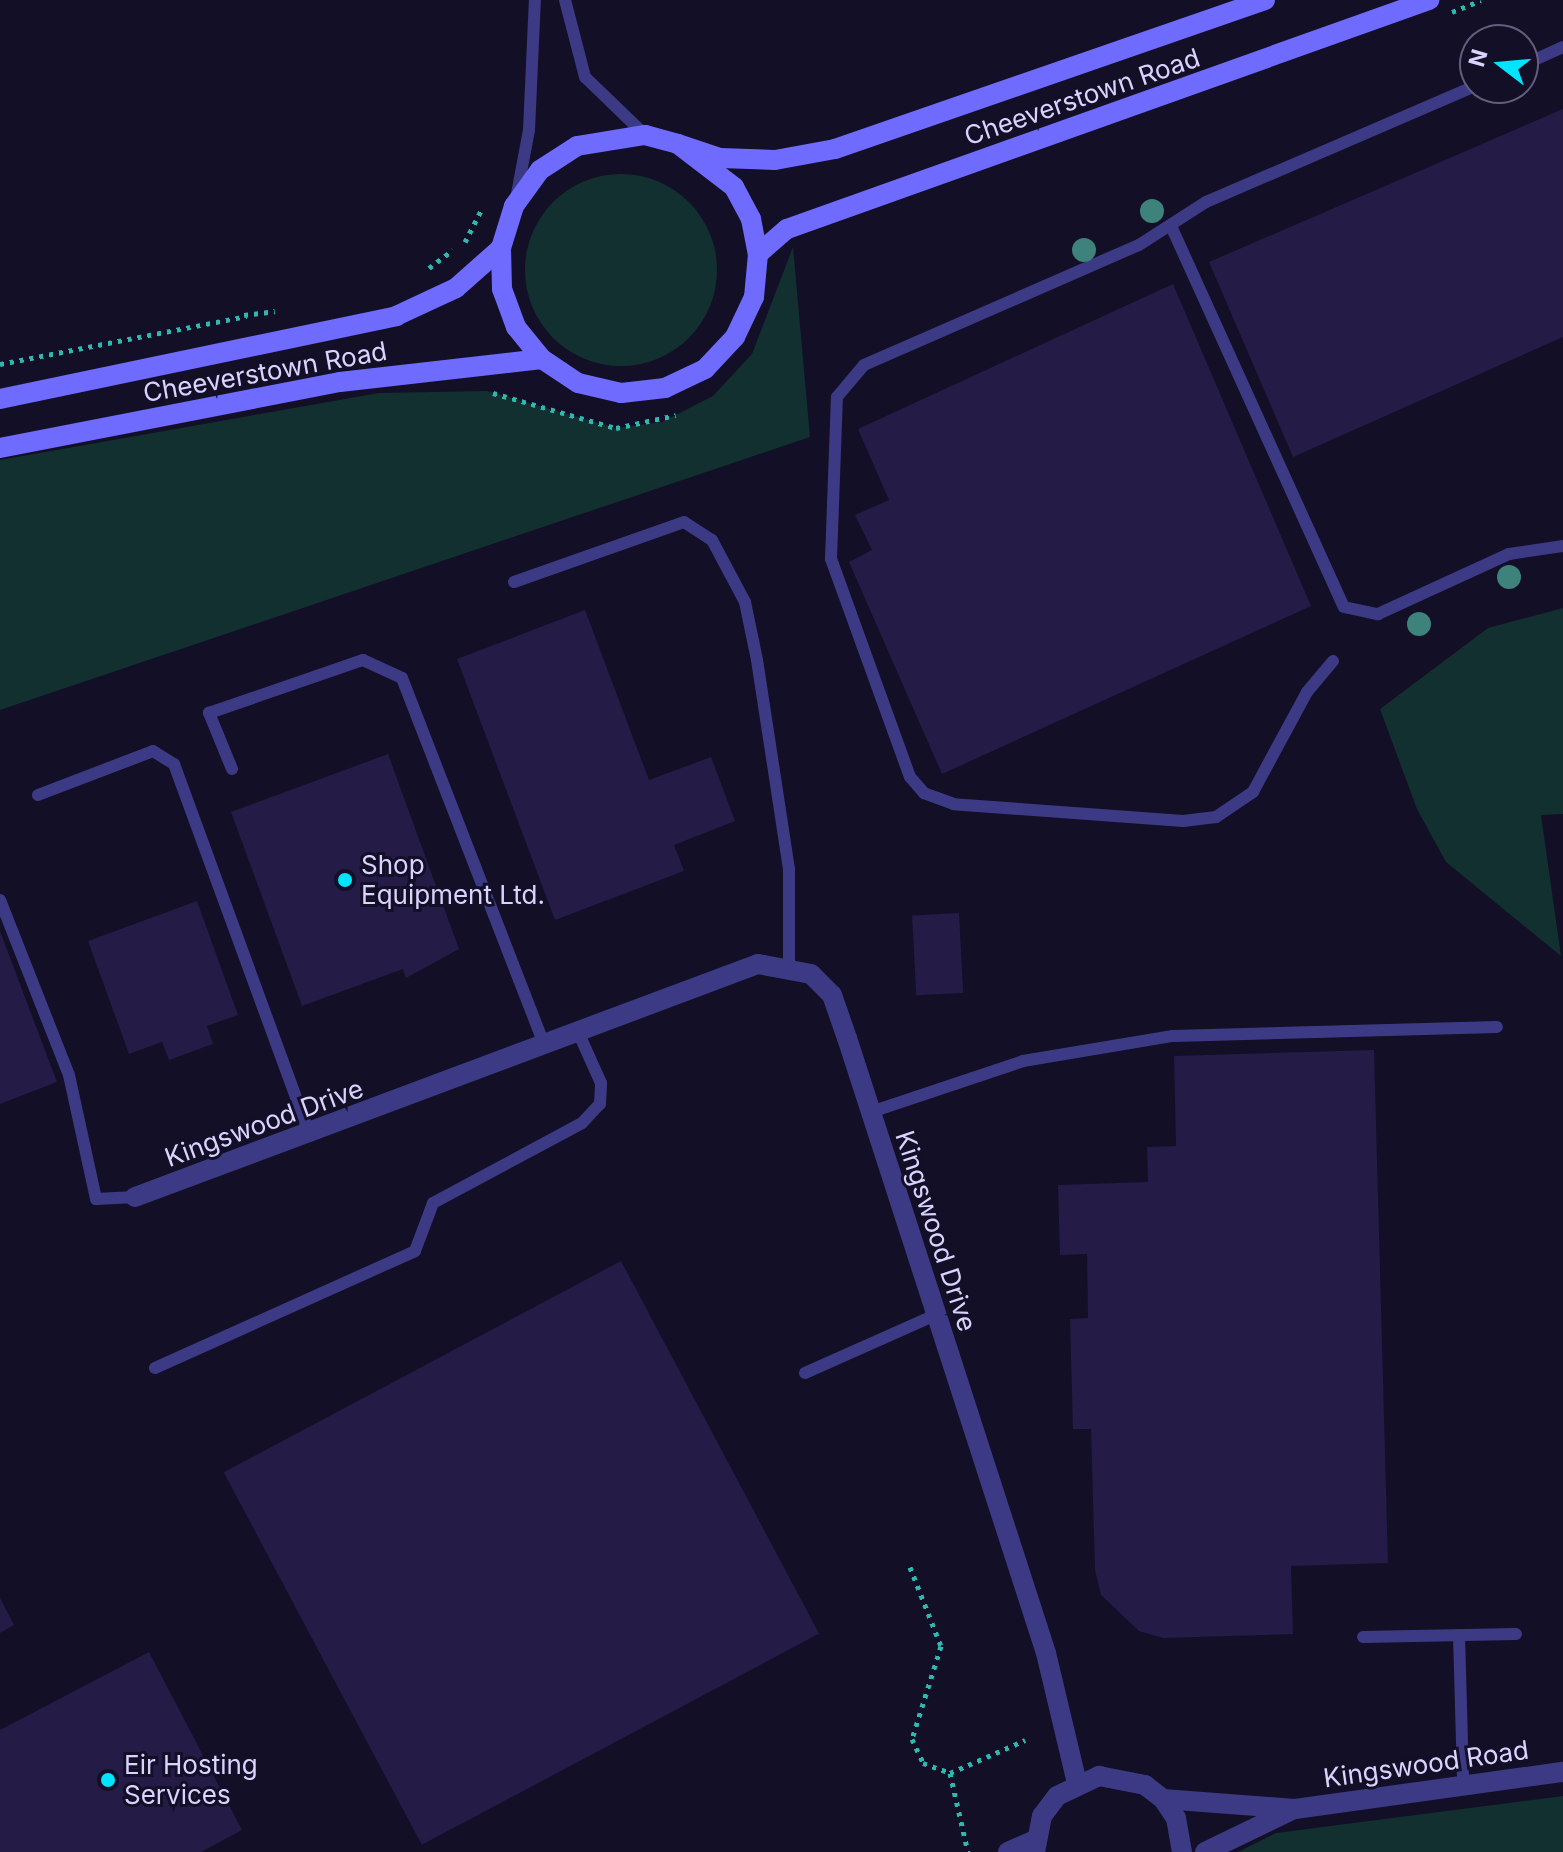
<!DOCTYPE html>
<style>
body{margin:0}
#map{position:relative;width:1563px;height:1852px;overflow:hidden;background:#130f26;font-family:Inter,sans-serif}
div>[style]{position:absolute}
[style*='--x']{left:calc(var(--x)*1px);top:calc(var(--y)*1px);width:calc(var(--w)*1px);rotate:calc(var(--a)*1deg)}
.green>*{inset:0;background:#12302f}
.round{border-radius:50%}
.building>*{inset:0;background:#241b47;transform-origin:0 0}
.path>*{height:5px;margin-top:-2.5px;transform-origin:0;background:repeating-linear-gradient(90deg,#2fb8b0 0 4px,transparent 0 10px)}
.service>*{height:12px;margin:-6px;padding:0 6px;transform-origin:6px;border-radius:6px;background:#3d3a85}
.minor>*{height:20px;margin:-10px;padding:0 10px;transform-origin:10px;border-radius:10px;background:#3d3a85}
.secondary>*{height:20px;margin:-10px;padding:0 10px;transform-origin:10px;border-radius:10px;background:#6f6bff}
.trees>*{width:24px;height:24px;margin:-12px;border-radius:50%;background:#3d827b}
.dots>*{width:22px;height:22px;translate:-50% -50%;box-sizing:border-box;border:4px solid #130f26;border-radius:50%}
span{translate:-50% -50%;white-space:nowrap;text-align:center;line-height:1.15;-webkit-text-stroke:6px #130f26;paint-order:stroke}
.street-label{font-size:26px;color:#d9d4ff}
.poi-label{font-size:26px;color:#d9d4ff}
.left{translate:0 -50%;text-align:left}
.north{position:absolute;left:1459px;top:24px;width:80px;height:80px;box-sizing:border-box;background:#130f26;border:2px solid #625e7d;border-radius:50%;rotate:286deg;font-size:22px;font-weight:700;line-height:32px;text-align:center;color:#d9d4ff}
.north::after{content:'';display:block;margin:auto;width:28px;height:36px;background:#00e5ff;clip-path:polygon(50% 0,100% 100%,50% 72%,0 100%)}
</style>
<div id="map">
<div class="green">
<div class="round" style="left:525px;top:174px;width:192px;height:192px"></div>
<div style="clip-path:polygon(793px 247px,810px 437px,0 710px,0 460px,379px 393px,487px 391px,616px 428px,662px 422px,713px 396px,752px 354px)"></div>
<div style="clip-path:polygon(1563px 608px,1563px 814px,1541px 815px,1561px 956px,1446px 862px,1417px 809px,1380px 709px,1488px 628px)"></div>
<div style="clip-path:polygon(1563px 1796px,1563px 1852px,1238px 1852px,1276px 1833px)"></div>
</div>
<div class="building">
<div style="clip-path:polygon(1563px 109px,1563px 337px,1293px 457px,1209px 262px)"></div>
<div style="clip-path:polygon(1173px 284px,1311px 606px,942px 774px,849px 562px,872px 550px,855px 515px,889px 500px,858px 429px)"></div>
<div style="clip-path:polygon(585px 610px,649px 780px,711px 757px,735px 821px,674px 845px,684px 871px,555px 920px,457px 659px)"></div>
<div style="clip-path:polygon(388px 754px,459px 949px,406px 978px,403px 969px,302px 1006px,231px 812px)"></div>
<div style="clip-path:polygon(197px 901px,238px 1015px,207px 1026px,213px 1044px,169px 1060px,162px 1042px,129px 1054px,88px 941px)"></div>
<div style="left:959px;top:913px;width:80px;height:47px;rotate:87deg"></div>
<div style="clip-path:polygon(0 931px,57px 1082px,0 1104px)"></div>
<div style="clip-path:polygon(1374px 1050px,1388px 1563px,1291px 1566px,1293px 1634px,1163px 1638px,1139px 1631px,1101px 1595px,1095px 1570px,1091px 1429px,1073px 1429px,1070px 1319px,1088px 1318px,1087px 1254px,1060px 1255px,1058px 1185px,1148px 1182px,1147px 1147px,1176px 1146px,1174px 1056px)"></div>
<div style="left:621px;top:1261px;width:422px;height:450px;rotate:62deg"></div>
<div style="clip-path:polygon(0 1598px,14px 1625px,0 1633px)"></div>
<div style="clip-path:polygon(149px 1652px,242px 1830px,201px 1852px,0 1852px,0 1730px)"></div>
</div>
<div class="path">
<div style="--x:1452;--y:12;--w:31;--a:-22"></div>
<div style="--x:465;--y:242;--w:38;--a:-63"></div>
<div style="--x:429;--y:268;--w:30;--a:-37"></div>
<div style="--x:244;--y:315;--w:31;--a:-7"></div>
<div style="--x:0;--y:364;--w:251;--a:-11"></div>
<div style="--x:493;--y:393;--w:128;--a:15.9"></div>
<div style="--x:616;--y:428;--w:61;--a:-12.2"></div>
<div style="--x:910;--y:1567;--w:85;--a:68.6"></div>
<div style="--x:941;--y:1646;--w:97;--a:107.3"></div>
<div style="--x:912;--y:1739;--w:26;--a:65"></div>
<div style="--x:923;--y:1763;--w:29;--a:20"></div>
<div style="--x:950;--y:1773;--w:81;--a:77.2"></div>
<div style="--x:950;--y:1773;--w:82;--a:-23.7"></div>
</div>
<div class="service">
<div style="--x:565;--y:0;--w:80;--a:75.4"></div>
<div style="--x:585;--y:77;--w:83;--a:44"></div>
<div style="--x:1523;--y:65;--w:44;--a:-24.2"></div>
<div style="--x:516;--y:199;--w:70;--a:-79.3"></div>
<div style="--x:529;--y:130;--w:130;--a:-87.4"></div>
<div style="--x:1171;--y:226;--w:418;--a:65.6"></div>
<div style="--x:1344;--y:607;--w:35;--a:12"></div>
<div style="--x:1378;--y:614;--w:144;--a:-24.6"></div>
<div style="--x:1509;--y:554;--w:55;--a:-8.4"></div>
<div style="--x:514;--y:582;--w:180;--a:-19.4"></div>
<div style="--x:684;--y:522;--w:33;--a:33"></div>
<div style="--x:712;--y:540;--w:70;--a:62"></div>
<div style="--x:745;--y:602;--w:59;--a:78.3"></div>
<div style="--x:757;--y:660;--w:211;--a:81.3"></div>
<div style="--x:789;--y:869;--w:96;--a:90"></div>
<div style="--x:1333;--y:661;--w:40;--a:130"></div>
<div style="--x:1307;--y:692;--w:114;--a:118.4"></div>
<div style="--x:1253;--y:792;--w:45;--a:146"></div>
<div style="--x:1216;--y:817;--w:33;--a:173"></div>
<div style="--x:1183;--y:821;--w:230;--a:-175.8"></div>
<div style="--x:954;--y:804;--w:32;--a:-160"></div>
<div style="--x:924;--y:793;--w:21;--a:-131"></div>
<div style="--x:910;--y:777;--w:232;--a:-109.9"></div>
<div style="--x:831;--y:559;--w:162;--a:-87.9"></div>
<div style="--x:837;--y:397;--w:42;--a:-49.8"></div>
<div style="--x:864;--y:365;--w:300;--a:-23.6"></div>
<div style="--x:1139;--y:245;--w:80;--a:-32.7"></div>
<div style="--x:1206;--y:202;--w:293;--a:-23.3"></div>
<div style="--x:232;--y:769;--w:61;--a:-112.3"></div>
<div style="--x:209;--y:713;--w:163;--a:-19"></div>
<div style="--x:363;--y:660;--w:43;--a:24.8"></div>
<div style="--x:402;--y:678;--w:396;--a:68.8"></div>
<div style="--x:38;--y:795;--w:123;--a:-20.9"></div>
<div style="--x:153;--y:751;--w:25;--a:32"></div>
<div style="--x:174;--y:764;--w:396;--a:69.9"></div>
<div style="--x:0;--y:900;--w:188;--a:68.5"></div>
<div style="--x:69;--y:1075;--w:127;--a:77.7"></div>
<div style="--x:96;--y:1199;--w:39;--a:-3"></div>
<div style="--x:871;--y:1112;--w:160;--a:-18.5"></div>
<div style="--x:1023;--y:1061;--w:152;--a:-9.5"></div>
<div style="--x:1173;--y:1036;--w:324;--a:-1.6"></div>
<div style="--x:155;--y:1368;--w:285;--a:-24.2"></div>
<div style="--x:415;--y:1251;--w:51;--a:-69.4"></div>
<div style="--x:433;--y:1203;--w:169;--a:-28.2"></div>
<div style="--x:582;--y:1123;--w:26;--a:-47"></div>
<div style="--x:600;--y:1104;--w:21;--a:-87"></div>
<div style="--x:601;--y:1083;--w:54;--a:-114.2"></div>
<div style="--x:805;--y:1373;--w:142;--a:-24"></div>
<div style="--x:1459;--y:1635;--w:146;--a:88.4"></div>
<div style="--x:1363;--y:1637;--w:153;--a:-1.1"></div>
</div>
<div class="minor">
<div style="--x:135;--y:1197;--w:665;--a:-20.51"></div>
<div style="--x:758;--y:964;--w:54;--a:10.7"></div>
<div style="--x:811;--y:974;--w:30;--a:45"></div>
<div style="--x:832;--y:995;--w:46;--a:70.8"></div>
<div style="--x:847;--y:1038;--w:646;--a:72.07"></div>
<div style="--x:1046;--y:1653;--w:134;--a:76.6"></div>
<div style="--x:1163;--y:1799;--w:132;--a:4.3"></div>
<div style="--x:1295;--y:1809;--w:271;--a:-7.9"></div>
<div style="--x:1008;--y:1852;--w:30;--a:-24"></div>
<div style="--x:1035;--y:1852;--w:37;--a:-79"></div>
<div style="--x:1042;--y:1816;--w:25;--a:-53"></div>
<div style="--x:1057;--y:1796;--w:47;--a:-25.5"></div>
<div style="--x:1099;--y:1776;--w:47;--a:11.1"></div>
<div style="--x:1145;--y:1785;--w:23;--a:38"></div>
<div style="--x:1163;--y:1799;--w:23;--a:56"></div>
<div style="--x:1176;--y:1818;--w:35;--a:80"></div>
<div style="--x:1205;--y:1852;--w:97;--a:-25.8"></div>
</div>
<div class="secondary">
<div style="--x:678;--y:144;--w:71;--a:37.5"></div>
<div style="--x:734;--y:187;--w:36;--a:62"></div>
<div style="--x:751;--y:219;--w:36;--a:79"></div>
<div style="--x:758;--y:254;--w:43;--a:95.3"></div>
<div style="--x:754;--y:297;--w:44;--a:115.4"></div>
<div style="--x:735;--y:337;--w:44;--a:133.2"></div>
<div style="--x:705;--y:369;--w:44;--a:154.6"></div>
<div style="--x:665;--y:388;--w:44;--a:173.5"></div>
<div style="--x:621;--y:393;--w:44;--a:-166.9"></div>
<div style="--x:578;--y:383;--w:43;--a:-146.3"></div>
<div style="--x:542;--y:359;--w:41;--a:-129.1"></div>
<div style="--x:516;--y:327;--w:40;--a:-110.2"></div>
<div style="--x:502;--y:289;--w:41;--a:-91.4"></div>
<div style="--x:501;--y:248;--w:44;--a:-72.8"></div>
<div style="--x:514;--y:206;--w:44;--a:-54.2"></div>
<div style="--x:540;--y:170;--w:44;--a:-33"></div>
<div style="--x:577;--y:146;--w:69;--a:-9.2"></div>
<div style="--x:645;--y:135;--w:34;--a:15"></div>
<div style="--x:678;--y:144;--w:44;--a:18.4"></div>
<div style="--x:720;--y:158;--w:55;--a:2.1"></div>
<div style="--x:775;--y:160;--w:61;--a:-10.4"></div>
<div style="--x:835;--y:149;--w:455;--a:-19.1"></div>
<div style="--x:758;--y:254;--w:38;--a:-41"></div>
<div style="--x:787;--y:229;--w:682;--a:-19.63"></div>
<div style="--x:0;--y:399;--w:405;--a:-11.8"></div>
<div style="--x:396;--y:316;--w:66;--a:-25"></div>
<div style="--x:456;--y:288;--w:60;--a:-41.6"></div>
<div style="--x:0;--y:448;--w:346;--a:-11"></div>
<div style="--x:340;--y:382;--w:203;--a:-6.5"></div>
</div>
<div class="trees">
<div style="left:1152px;top:211px"></div>
<div style="left:1084px;top:250px"></div>
<div style="left:1509px;top:577px"></div>
<div style="left:1419px;top:624px"></div>
</div>
<div class="dots">
<div style="left:345px;top:880px;background:#00e5ff"></div>
<div style="left:108px;top:1780px;background:#00e5ff"></div>
</div>
<div class="street-label">
<span style="left:1082px;top:97px;rotate:-19deg">Cheeverstown Road</span>
<span style="left:265px;top:372px;rotate:-10deg">Cheeverstown Road</span>
<span style="left:264px;top:1123px;rotate:-20deg">Kingswood Drive</span>
<span style="left:936px;top:1231px;rotate:72deg">Kingswood Drive</span>
<span style="left:1426px;top:1764px;rotate:-8deg">Kingswood Road</span>
</div>
<div class="poi-label">
<span class="left" style="left:361px;top:880px">Shop<br>Equipment Ltd.</span>
<span class="left" style="left:124px;top:1780px">Eir Hosting<br>Services</span>
</div>
<div class="north">N</div>
</div>
